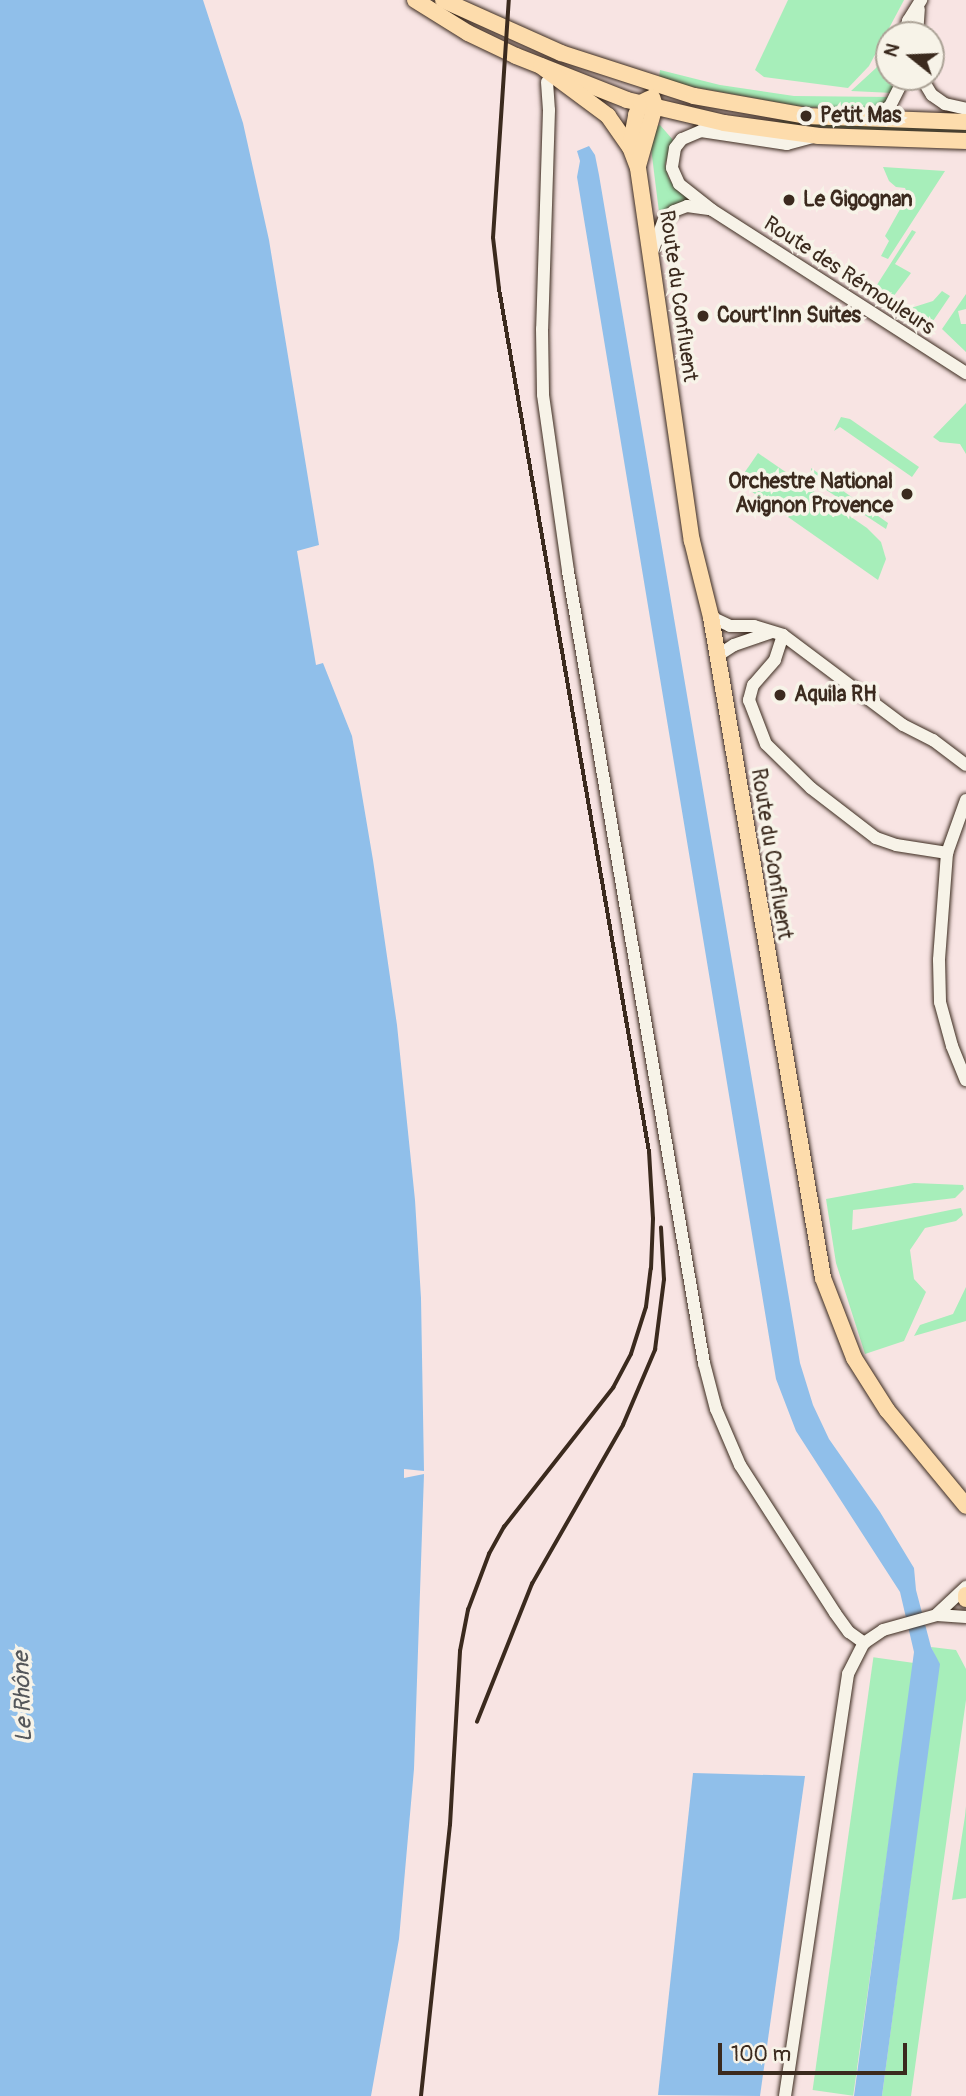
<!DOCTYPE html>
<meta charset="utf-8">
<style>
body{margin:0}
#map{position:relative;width:966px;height:2096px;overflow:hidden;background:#f8e4e3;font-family:Pangolin,sans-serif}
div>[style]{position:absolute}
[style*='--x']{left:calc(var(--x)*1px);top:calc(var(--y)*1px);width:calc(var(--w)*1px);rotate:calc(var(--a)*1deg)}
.green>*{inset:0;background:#a7eeba;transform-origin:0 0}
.water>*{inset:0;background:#90bfea}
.roads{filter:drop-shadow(0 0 2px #3b2a1e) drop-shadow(0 0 2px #3b2a1e)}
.minor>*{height:12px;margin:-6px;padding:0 6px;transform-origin:6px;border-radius:6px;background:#f7f3e8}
.major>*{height:16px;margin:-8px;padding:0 8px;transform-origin:8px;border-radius:8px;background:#fddcac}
.rail>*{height:3.5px;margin:-1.75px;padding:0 1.75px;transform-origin:1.75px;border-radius:1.75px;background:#3b2a1e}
.dots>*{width:19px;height:19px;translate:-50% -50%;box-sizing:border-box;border:4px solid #f7f3e8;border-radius:50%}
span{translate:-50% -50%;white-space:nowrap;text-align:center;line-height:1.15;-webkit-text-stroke:7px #f7f3e8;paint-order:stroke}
.poi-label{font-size:21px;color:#3b2a1e;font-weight:700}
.left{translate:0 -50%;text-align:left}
.right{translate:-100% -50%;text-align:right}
.street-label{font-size:21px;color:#3b2a1e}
.water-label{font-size:23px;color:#54575b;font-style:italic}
.north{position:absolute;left:875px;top:21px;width:70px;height:70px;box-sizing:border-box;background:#f7f3e8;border:2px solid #aca397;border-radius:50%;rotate:288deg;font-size:19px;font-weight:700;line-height:28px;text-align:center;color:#3b2a1e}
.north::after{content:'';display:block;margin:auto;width:24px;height:32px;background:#3b2a1e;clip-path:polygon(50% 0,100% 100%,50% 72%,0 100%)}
.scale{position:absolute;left:718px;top:2043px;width:189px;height:32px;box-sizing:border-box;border:4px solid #3b2a1e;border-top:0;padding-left:9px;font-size:21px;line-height:24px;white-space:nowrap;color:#3b2a1e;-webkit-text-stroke:5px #f7f3e8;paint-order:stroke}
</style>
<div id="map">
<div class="green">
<div style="clip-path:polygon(788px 0,904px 0,869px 66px,848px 88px,764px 77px,755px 70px)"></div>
<div style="clip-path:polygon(889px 45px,889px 77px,900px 77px,893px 93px,851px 91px,876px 68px)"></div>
<div style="clip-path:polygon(660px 70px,720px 85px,794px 96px,891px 97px,890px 101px,864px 111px,798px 106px,677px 84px,659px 78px)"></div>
<div style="clip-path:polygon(779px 119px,966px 127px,966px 135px,778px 125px)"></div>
<div style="clip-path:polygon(660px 125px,673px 140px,665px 164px,668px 177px,675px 188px,692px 199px,664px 214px,659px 212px,651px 148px,655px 127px)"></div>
<div style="clip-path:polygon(883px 167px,945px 171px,888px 259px,881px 256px,889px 241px,885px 236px,908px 195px,905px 188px,896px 187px,889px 181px)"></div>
<div style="clip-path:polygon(912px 230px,916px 232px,895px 264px,911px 273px,890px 301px,873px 291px)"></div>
<div style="clip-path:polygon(942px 291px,950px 296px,929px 327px,907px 314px,911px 308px,933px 301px)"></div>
<div style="clip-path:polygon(966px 294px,966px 309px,958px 311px,961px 324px,966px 324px,966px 352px,942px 329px)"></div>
<div style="clip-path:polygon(966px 403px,966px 454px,960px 444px,940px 442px,933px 437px)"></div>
<div style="clip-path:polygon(841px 417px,850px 419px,919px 467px,912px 477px,840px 427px,834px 431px)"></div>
<div style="clip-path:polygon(758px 453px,867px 528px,881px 542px,886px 559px,878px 580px,738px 482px)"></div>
<div style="clip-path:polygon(811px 468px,888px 523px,886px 529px,811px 480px)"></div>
<div style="clip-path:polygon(914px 1183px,963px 1185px,964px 1189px,955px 1198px,853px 1210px,852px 1230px,955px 1209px,961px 1208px,963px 1215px,956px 1221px,925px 1228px,910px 1250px,914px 1279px,926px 1292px,904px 1341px,865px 1354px,836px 1263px,826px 1199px)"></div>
<div style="clip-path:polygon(966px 1287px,966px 1321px,914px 1336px,920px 1325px,953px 1314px)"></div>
<div style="clip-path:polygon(931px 1647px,956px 1650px,966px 1669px,966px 1700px,911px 2096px,882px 2096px,939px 1664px)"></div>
<div style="left:914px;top:1663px;width:437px;height:41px;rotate:98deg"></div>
<div style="clip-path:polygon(966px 1806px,966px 1898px,952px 1900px,965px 1816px)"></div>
</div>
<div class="water">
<div style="clip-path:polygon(0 0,203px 0,243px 123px,269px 240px,319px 545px,297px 551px,316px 665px,323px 663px,352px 736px,373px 860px,397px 1025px,415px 1200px,421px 1298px,424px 1471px,404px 1469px,404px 1478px,424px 1474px,414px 1769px,399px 1939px,371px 2096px,0 2096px)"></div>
<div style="clip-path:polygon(589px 146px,595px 155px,599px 175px,800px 1363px,813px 1405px,829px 1439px,880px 1512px,914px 1568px,916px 1590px,931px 1647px,940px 1664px,882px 2096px,854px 2096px,914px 1652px,900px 1592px,796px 1431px,776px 1379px,577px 177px,580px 161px,577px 151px)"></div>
<div style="clip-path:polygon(693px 1773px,805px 1776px,760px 2096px,658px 2095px)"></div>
</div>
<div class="roads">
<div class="minor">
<div style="--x:904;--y:35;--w:15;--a:-74"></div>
<div style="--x:908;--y:21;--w:25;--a:-58"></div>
<div style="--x:917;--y:35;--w:26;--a:-86"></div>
<div style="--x:921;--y:77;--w:21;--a:59"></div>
<div style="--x:932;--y:95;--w:16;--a:35"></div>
<div style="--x:945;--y:104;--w:22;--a:13"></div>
<div style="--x:547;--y:82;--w:28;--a:86"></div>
<div style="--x:549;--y:110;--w:219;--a:91.8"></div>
<div style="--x:542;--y:329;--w:66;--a:89.1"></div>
<div style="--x:543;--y:395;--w:178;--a:81.9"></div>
<div style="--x:568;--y:571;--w:804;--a:80.26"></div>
<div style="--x:704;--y:1363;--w:48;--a:75.4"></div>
<div style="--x:716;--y:1409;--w:61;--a:66.8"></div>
<div style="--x:740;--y:1465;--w:176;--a:57.3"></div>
<div style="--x:835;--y:1613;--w:24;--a:54"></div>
<div style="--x:849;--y:1632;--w:19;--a:36"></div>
<div style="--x:871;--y:118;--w:22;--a:-32"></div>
<div style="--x:890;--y:106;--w:33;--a:-63"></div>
<div style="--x:813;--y:137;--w:27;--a:165"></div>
<div style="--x:787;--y:144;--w:87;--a:-171.4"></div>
<div style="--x:701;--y:131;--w:21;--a:157"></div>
<div style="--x:682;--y:139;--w:11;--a:128"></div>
<div style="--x:675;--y:148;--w:20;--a:99"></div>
<div style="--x:672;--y:168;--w:17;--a:66"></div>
<div style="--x:679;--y:184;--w:42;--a:38.2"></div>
<div style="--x:712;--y:210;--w:302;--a:32.7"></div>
<div style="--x:651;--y:255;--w:37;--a:-70"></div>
<div style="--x:664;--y:220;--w:13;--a:-42"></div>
<div style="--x:674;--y:211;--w:14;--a:-21"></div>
<div style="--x:687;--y:206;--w:22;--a:8"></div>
<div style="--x:711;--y:617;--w:21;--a:25"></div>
<div style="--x:730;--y:626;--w:24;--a:0"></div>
<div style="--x:754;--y:626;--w:30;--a:17"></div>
<div style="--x:783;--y:635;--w:150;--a:36.9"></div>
<div style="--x:903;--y:725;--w:34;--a:27"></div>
<div style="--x:933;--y:740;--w:41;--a:37.1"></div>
<div style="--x:783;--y:635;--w:26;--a:108"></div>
<div style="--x:775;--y:660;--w:33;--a:131"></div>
<div style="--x:753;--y:685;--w:16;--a:105"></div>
<div style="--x:749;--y:700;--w:47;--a:68.9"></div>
<div style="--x:766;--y:744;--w:63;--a:44.4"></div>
<div style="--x:811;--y:788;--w:82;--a:37.6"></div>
<div style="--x:876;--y:838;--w:21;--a:19"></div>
<div style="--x:896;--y:845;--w:52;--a:8.9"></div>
<div style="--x:717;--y:656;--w:20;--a:-33"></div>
<div style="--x:734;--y:645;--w:40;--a:-18.9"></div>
<div style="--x:966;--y:800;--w:56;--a:109.7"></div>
<div style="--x:947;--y:853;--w:107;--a:94.3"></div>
<div style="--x:939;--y:960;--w:42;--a:88.6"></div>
<div style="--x:940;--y:1002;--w:46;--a:74.7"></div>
<div style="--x:952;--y:1046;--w:37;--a:68"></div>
<div style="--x:937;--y:1614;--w:40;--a:-43"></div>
<div style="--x:785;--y:2096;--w:427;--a:-81.5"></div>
<div style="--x:848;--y:1674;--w:35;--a:-63"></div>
<div style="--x:864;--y:1643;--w:23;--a:-34"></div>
<div style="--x:883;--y:1630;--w:56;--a:-15.5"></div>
<div style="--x:937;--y:1615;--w:29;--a:4"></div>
</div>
<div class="major">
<div style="--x:415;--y:0;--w:62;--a:31.9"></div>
<div style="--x:468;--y:33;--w:53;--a:25.6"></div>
<div style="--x:516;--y:56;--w:119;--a:21.6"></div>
<div style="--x:627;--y:100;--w:100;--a:13.3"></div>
<div style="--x:724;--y:123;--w:96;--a:7.8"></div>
<div style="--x:819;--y:136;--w:147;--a:1.9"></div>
<div style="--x:443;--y:0;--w:129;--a:24.2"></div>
<div style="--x:561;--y:53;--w:140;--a:17.9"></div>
<div style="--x:694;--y:96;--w:114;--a:10.1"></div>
<div style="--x:806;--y:116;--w:160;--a:2.1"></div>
<div style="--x:541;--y:66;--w:84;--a:36.7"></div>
<div style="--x:608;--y:116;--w:38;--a:55"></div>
<div style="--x:630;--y:147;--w:22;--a:69"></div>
<div style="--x:638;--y:168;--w:377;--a:81.8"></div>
<div style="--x:692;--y:541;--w:78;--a:76"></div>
<div style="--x:711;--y:617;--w:670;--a:80.38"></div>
<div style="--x:823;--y:1278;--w:86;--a:68.8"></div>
<div style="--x:854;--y:1358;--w:62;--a:57.6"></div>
<div style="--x:887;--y:1410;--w:124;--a:50.5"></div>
<div style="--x:630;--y:147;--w:33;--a:-79"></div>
<div style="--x:636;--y:115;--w:13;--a:-67"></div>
<div style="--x:641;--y:103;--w:9;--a:-27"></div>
<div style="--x:638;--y:166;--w:62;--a:-74.2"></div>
<div style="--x:655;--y:106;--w:9;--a:-108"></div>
<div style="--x:966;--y:1595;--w:4;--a:90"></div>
</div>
</div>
<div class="rail">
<div style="--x:477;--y:1722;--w:149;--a:-68.3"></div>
<div style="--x:532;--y:1584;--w:183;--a:-60.2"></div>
<div style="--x:623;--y:1425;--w:82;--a:-66.9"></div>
<div style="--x:655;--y:1350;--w:71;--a:-82.7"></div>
<div style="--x:664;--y:1280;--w:52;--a:-93.3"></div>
<div style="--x:421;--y:2096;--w:273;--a:-83.9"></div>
<div style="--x:450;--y:1825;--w:174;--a:-86.7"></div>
<div style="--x:460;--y:1651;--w:42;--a:-79"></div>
<div style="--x:468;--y:1610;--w:60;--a:-69.4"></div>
<div style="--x:489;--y:1554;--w:31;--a:-61"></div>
<div style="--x:504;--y:1527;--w:177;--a:-51.9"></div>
<div style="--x:613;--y:1388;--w:38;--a:-62"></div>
<div style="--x:631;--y:1354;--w:49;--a:-72.3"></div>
<div style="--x:646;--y:1307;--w:38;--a:-83"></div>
<div style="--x:651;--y:1269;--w:50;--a:-87.7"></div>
<div style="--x:653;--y:1219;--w:67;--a:-93.4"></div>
<div style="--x:649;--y:1152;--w:876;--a:-99.86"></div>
<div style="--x:499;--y:289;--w:51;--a:-96.7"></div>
<div style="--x:493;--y:238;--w:239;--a:-86.2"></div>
</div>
<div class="dots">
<div style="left:806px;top:116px;background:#3b2a1e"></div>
<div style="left:789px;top:200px;background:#3b2a1e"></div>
<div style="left:703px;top:316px;background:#3b2a1e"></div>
<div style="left:907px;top:494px;background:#3b2a1e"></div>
<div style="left:780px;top:695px;background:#3b2a1e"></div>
</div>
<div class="poi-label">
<span class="left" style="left:820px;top:116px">Petit Mas</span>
<span class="left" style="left:803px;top:200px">Le Gigognan</span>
<span class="left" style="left:717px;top:316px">Court'Inn Suites</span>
<span class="right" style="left:893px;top:494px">Orchestre National<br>Avignon Provence</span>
<span class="left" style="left:794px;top:695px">Aquila RH</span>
</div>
<div class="street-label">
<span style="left:849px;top:276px;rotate:33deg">Route des Rémouleurs</span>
<span style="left:678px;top:296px;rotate:82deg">Route du Confluent</span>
<span style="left:771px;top:854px;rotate:81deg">Route du Confluent</span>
</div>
<div class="water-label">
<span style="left:23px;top:1697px;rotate:-92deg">Le Rhône</span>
</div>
<div class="north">N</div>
<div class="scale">100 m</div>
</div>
